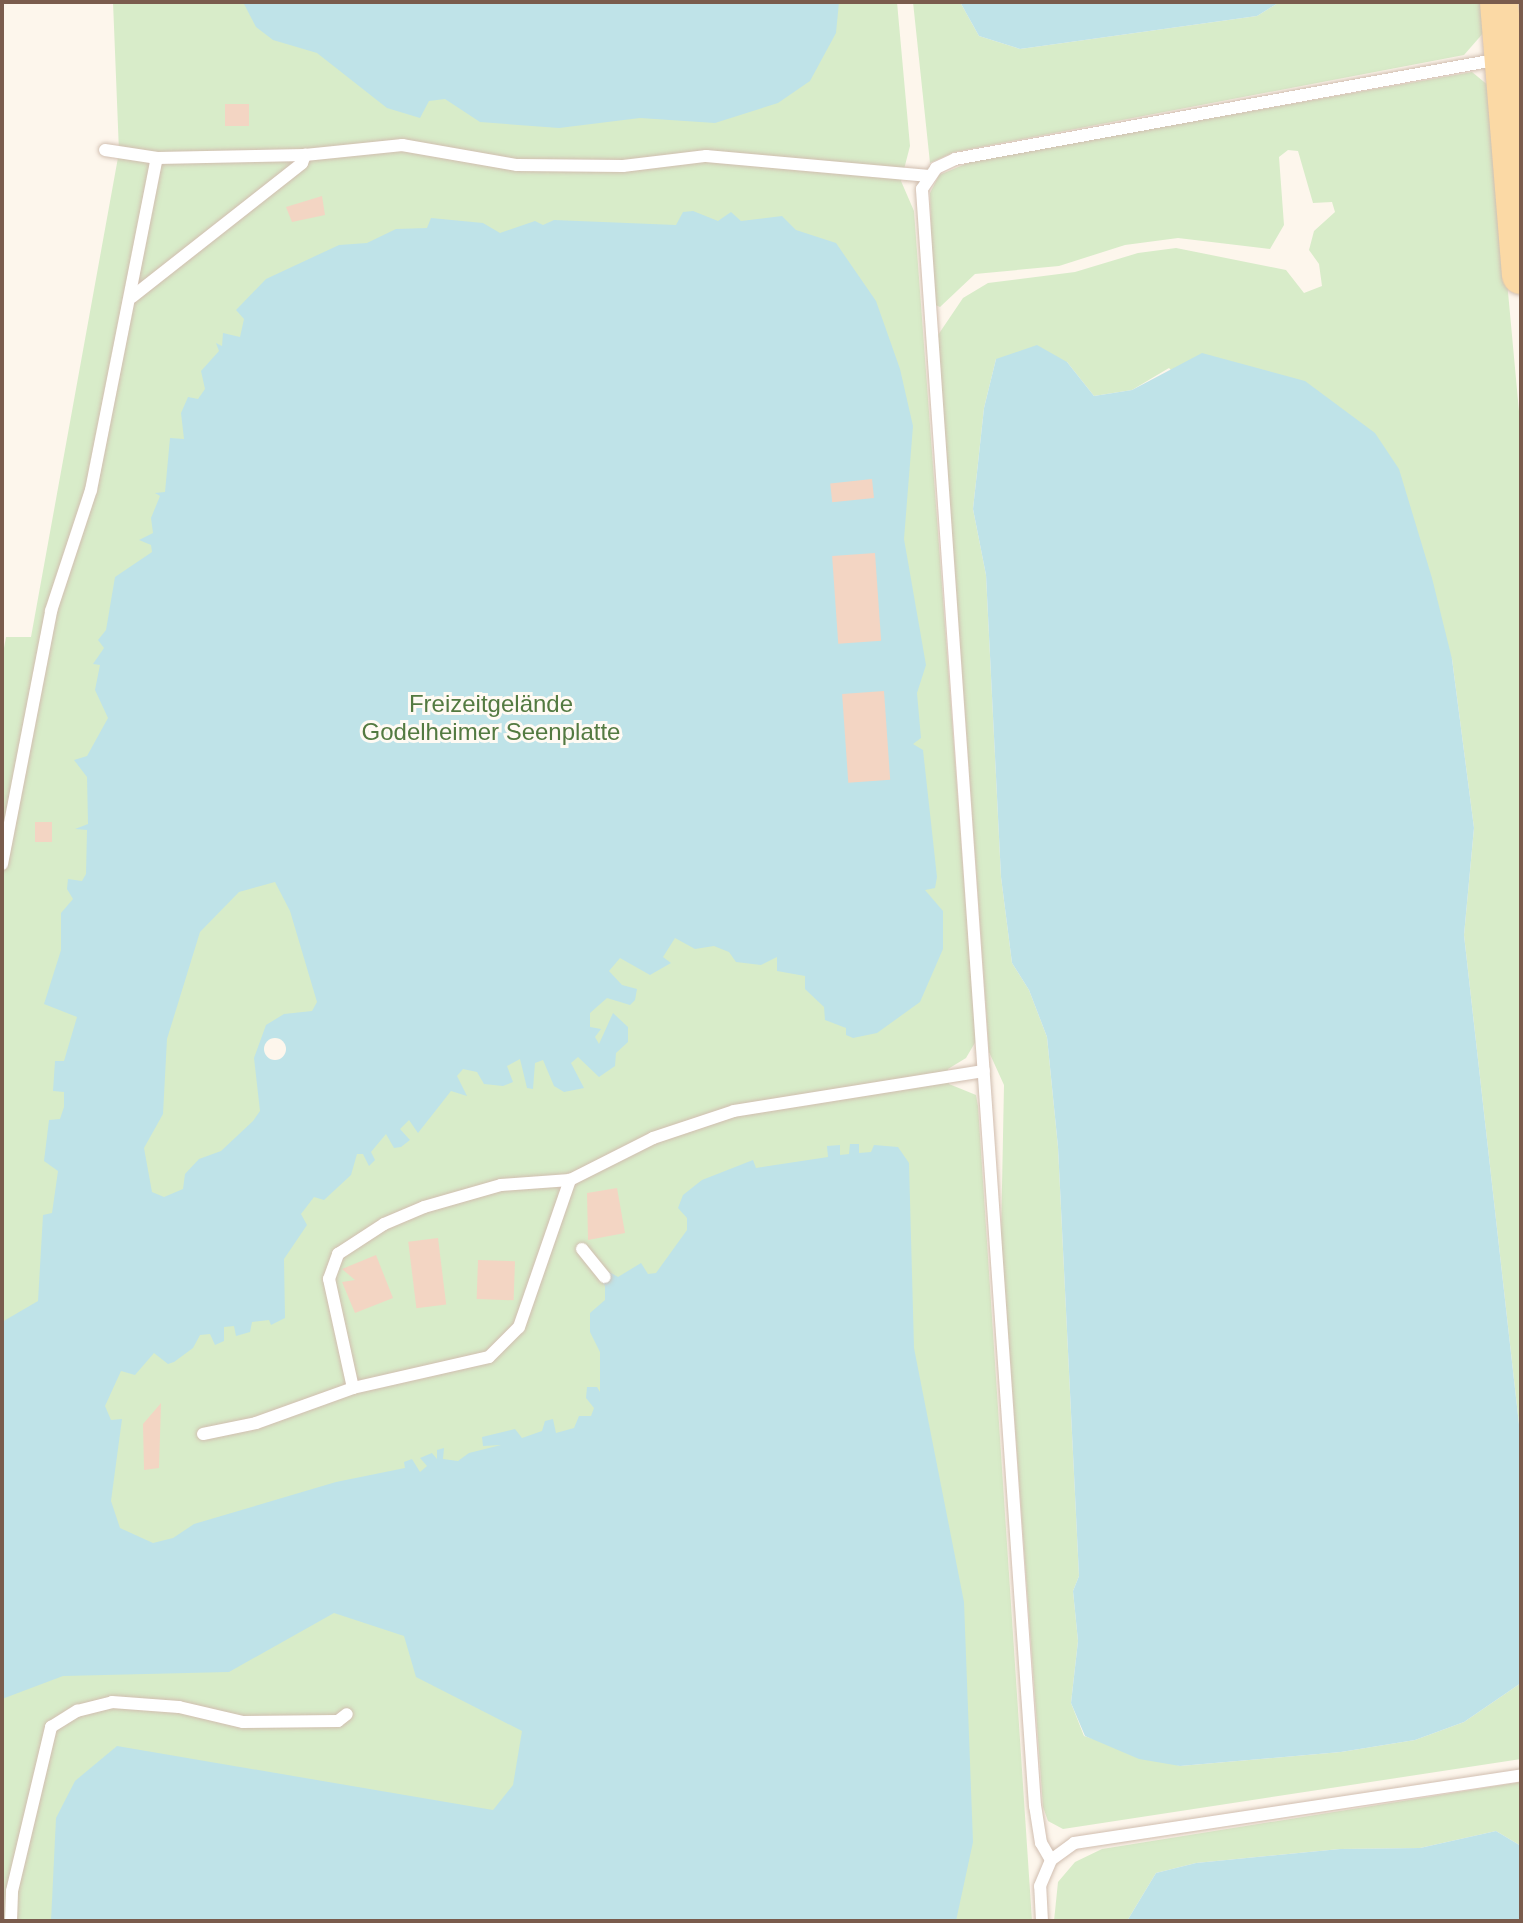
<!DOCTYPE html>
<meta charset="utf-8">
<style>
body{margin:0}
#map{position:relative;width:1523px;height:1923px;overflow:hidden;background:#fdf6ec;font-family:Helvetica,sans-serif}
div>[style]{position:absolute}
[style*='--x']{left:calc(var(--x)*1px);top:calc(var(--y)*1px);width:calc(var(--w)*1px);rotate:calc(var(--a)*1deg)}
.green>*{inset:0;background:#d8ecc9}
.water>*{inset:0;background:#bfe3e8}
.pier>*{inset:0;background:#fdf6ec}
.round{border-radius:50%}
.building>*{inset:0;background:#f3d5c3;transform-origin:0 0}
.roads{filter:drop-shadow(0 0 2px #d1beb0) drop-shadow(0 0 2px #d1beb0)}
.service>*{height:12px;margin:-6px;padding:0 6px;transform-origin:6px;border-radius:6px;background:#fff}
.primary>*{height:38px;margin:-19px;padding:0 19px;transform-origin:19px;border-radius:19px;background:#fbd9a5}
span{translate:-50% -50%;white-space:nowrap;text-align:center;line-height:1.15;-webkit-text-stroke:6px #fffaf3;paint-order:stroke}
.park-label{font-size:24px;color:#537a41}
.frame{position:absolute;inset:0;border:4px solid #7a5c4d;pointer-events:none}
</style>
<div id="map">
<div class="green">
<div style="clip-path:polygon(113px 2px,897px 2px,910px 146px,901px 181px,914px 211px,976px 1041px,966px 1058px,948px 1069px,949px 1084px,976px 1095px,978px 1106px,1032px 1921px,2px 1921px,2px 659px,6px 637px,31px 637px,119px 152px)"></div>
<div style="clip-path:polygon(913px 2px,960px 2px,979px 36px,1020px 49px,1257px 16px,1280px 2px,1487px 2px,1485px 31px,1464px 55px,954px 152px,930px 163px)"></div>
<div style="clip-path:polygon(1472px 72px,1489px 86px,1521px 433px,1521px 1442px,1464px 935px,1474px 828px,1452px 659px,1169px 368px,1132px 390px,1094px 396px,1067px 362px,996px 359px,984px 408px,973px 509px,986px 575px,1001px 877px,1012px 963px,1029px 990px,1047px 1037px,1058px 1147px,1079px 1576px,1073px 1591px,1078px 1641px,1071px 1703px,1084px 1736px,1180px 1766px,1341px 1752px,1415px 1740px,1464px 1722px,1521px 1683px,1521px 1759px,1063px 1829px,1048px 1821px,1043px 1807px,1001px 1237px,1004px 1085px,989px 1052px,938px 335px,963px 298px,988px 283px,1075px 272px,1138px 253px,1176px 248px,1286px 270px,1304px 293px,1322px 286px,1319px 264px,1309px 250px,1314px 231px,1335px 212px,1332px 202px,1313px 203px,1298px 151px,1288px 150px,1279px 157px,1284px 225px,1270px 249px,1178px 238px,1125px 245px,1059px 266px,975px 274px,940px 307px,933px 304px,930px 193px,939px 175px,975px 160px)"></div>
<div style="clip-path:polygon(1521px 1782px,1521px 1846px,1496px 1831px,1420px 1848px,1340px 1849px,1196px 1863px,1156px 1873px,1127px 1921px,1054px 1921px,1058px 1882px,1075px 1862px,1102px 1849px)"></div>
</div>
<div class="water">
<div style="clip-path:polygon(243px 2px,839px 2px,836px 33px,810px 81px,778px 103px,715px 123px,640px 118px,559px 128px,480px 122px,445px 99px,429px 101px,420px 118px,387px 108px,317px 53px,273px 40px,256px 27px)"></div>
<div style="clip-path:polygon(960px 2px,1280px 2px,1257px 16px,1020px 49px,979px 36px)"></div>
<div style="clip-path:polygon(evenodd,693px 211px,718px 221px,731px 212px,741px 221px,782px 216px,796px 230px,836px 243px,876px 301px,900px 369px,913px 426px,904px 539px,926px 665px,917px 693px,921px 738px,913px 744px,923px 750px,937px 877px,935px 888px,925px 890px,943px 911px,943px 949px,920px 1002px,877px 1033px,853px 1038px,846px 1035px,846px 1028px,825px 1020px,824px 1007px,805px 989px,805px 976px,777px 971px,777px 957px,761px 965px,736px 962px,729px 952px,714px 946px,695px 949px,675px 938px,663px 957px,671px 963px,650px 975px,620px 958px,609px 971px,622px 985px,637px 989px,635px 1000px,630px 1005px,607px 998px,590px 1013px,590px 1027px,601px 1029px,595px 1037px,599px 1044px,613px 1013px,628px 1027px,628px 1042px,616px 1053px,615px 1066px,599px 1077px,578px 1057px,571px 1063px,584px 1088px,564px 1092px,554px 1086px,543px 1060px,535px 1063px,533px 1089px,527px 1088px,520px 1059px,507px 1066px,513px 1082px,503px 1086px,484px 1084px,477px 1072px,463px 1069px,457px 1076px,467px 1096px,451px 1091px,418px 1133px,409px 1120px,400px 1129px,410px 1140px,401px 1147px,394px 1148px,386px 1134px,371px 1152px,375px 1160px,369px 1166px,363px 1154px,357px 1154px,351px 1175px,324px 1200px,314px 1197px,301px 1214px,307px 1225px,284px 1259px,285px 1318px,271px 1325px,269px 1320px,252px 1322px,250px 1332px,236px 1336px,234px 1326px,224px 1327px,224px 1341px,215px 1345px,210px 1334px,200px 1335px,193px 1348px,174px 1362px,168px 1364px,154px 1353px,135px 1375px,121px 1371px,105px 1406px,111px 1420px,122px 1419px,111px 1501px,120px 1528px,153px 1543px,173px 1538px,194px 1524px,336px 1482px,405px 1468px,404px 1462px,412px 1459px,420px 1472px,427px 1466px,420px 1458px,432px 1453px,437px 1459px,437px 1450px,444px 1448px,443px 1459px,458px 1461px,469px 1453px,501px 1445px,483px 1446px,482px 1437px,515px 1429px,522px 1438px,542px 1431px,545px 1421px,553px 1419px,556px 1433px,574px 1428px,579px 1416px,591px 1416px,594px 1408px,586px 1398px,587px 1387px,597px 1387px,600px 1392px,600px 1352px,590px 1332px,590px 1313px,605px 1300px,605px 1286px,598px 1276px,606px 1270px,618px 1277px,641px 1263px,648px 1274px,656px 1273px,687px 1230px,687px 1218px,678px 1208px,683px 1195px,702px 1180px,753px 1160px,756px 1168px,828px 1157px,827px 1146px,840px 1145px,840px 1155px,849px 1154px,850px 1144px,859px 1144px,859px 1153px,871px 1152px,874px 1145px,898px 1147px,909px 1163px,914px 1348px,964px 1602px,973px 1842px,956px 1921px,51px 1921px,56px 1818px,75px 1781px,117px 1746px,493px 1810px,513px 1785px,522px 1731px,416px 1677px,404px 1636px,334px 1613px,229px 1672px,63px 1676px,2px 1699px,2px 1322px,38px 1301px,43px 1215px,52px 1213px,58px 1171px,44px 1161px,49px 1120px,60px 1119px,64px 1107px,64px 1092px,53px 1091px,55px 1061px,64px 1061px,77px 1017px,44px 1004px,61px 950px,61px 913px,73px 899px,67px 889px,68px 879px,82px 881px,86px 874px,87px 830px,75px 829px,88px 824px,87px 777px,74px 760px,87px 756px,108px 718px,95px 690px,100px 665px,93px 664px,104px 648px,98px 640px,106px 630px,115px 577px,152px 552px,151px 545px,139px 540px,153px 533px,151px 518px,160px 496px,155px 493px,165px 492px,170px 438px,184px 439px,181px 413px,188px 397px,198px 399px,205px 389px,201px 371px,219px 351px,216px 343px,222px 346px,223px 333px,240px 337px,244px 319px,236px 310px,266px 279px,339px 245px,367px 243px,396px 229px,427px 228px,431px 218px,483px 223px,500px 233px,535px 221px,543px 225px,554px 220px,676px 225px,683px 212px,693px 211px,275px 882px,290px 911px,317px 1002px,312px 1011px,284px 1014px,266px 1025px,254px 1058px,260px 1111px,253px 1121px,221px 1151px,199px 1159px,185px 1174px,183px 1189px,164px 1197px,152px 1192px,144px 1148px,163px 1114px,167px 1039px,200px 932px,239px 892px,275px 882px)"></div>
<div style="clip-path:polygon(1037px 345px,1067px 362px,1094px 396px,1132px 390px,1202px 353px,1305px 381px,1375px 433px,1399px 469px,1432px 578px,1452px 659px,1474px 828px,1464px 935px,1521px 1442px,1521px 1683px,1464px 1722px,1415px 1740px,1341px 1752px,1180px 1766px,1139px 1759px,1085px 1736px,1071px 1703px,1078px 1641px,1073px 1591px,1079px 1576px,1058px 1147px,1047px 1037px,1029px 990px,1012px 963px,1001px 877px,986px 575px,973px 509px,984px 408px,996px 359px)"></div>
<div style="clip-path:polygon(1496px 1831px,1521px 1846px,1521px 1921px,1127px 1921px,1156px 1873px,1196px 1863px,1340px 1849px,1420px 1848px)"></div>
</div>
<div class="pier">
<div class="round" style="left:264px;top:1038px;width:22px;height:22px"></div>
</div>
<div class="building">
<div style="left:225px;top:104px;width:24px;height:22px"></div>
<div style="clip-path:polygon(322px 196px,325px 215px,292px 222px,286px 207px)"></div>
<div style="left:872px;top:479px;width:19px;height:42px;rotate:84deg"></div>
<div style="left:875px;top:553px;width:88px;height:43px;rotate:86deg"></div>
<div style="left:884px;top:691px;width:89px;height:42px;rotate:86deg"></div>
<div style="left:35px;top:822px;width:17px;height:20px"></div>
<div style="clip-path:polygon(617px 1188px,625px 1233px,588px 1240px,587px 1193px)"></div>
<div style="left:438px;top:1238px;width:67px;height:30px;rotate:83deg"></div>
<div style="clip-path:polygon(376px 1255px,393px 1298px,355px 1313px,342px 1282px,355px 1280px,342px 1269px)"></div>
<div style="left:478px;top:1260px;width:37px;height:39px;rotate:2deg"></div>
<div style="clip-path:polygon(161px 1403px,159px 1468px,144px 1470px,143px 1424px)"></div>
</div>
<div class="roads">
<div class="service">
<div style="--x:105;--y:150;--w:53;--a:8.7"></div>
<div style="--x:132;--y:297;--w:216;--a:-38.2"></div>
<div style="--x:302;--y:163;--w:9;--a:-69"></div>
<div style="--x:2;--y:864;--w:258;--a:-79"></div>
<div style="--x:51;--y:611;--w:127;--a:-71.7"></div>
<div style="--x:91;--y:490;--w:338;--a:-78.8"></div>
<div style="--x:157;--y:158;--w:148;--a:-1.2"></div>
<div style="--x:305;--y:155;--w:98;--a:-5.9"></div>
<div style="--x:402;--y:145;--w:117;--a:9.9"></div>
<div style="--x:517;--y:165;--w:106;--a:0.5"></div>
<div style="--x:623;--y:166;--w:84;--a:-6.9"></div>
<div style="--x:706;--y:156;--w:224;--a:5.1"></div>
<div style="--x:582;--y:1249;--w:36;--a:51"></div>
<div style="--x:353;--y:1388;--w:112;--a:-102.4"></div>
<div style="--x:329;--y:1279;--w:27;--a:-70"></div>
<div style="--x:338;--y:1254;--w:55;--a:-33.1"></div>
<div style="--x:384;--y:1224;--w:43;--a:-23"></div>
<div style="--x:424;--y:1207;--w:80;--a:-15.9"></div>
<div style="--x:501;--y:1185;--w:69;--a:-4.1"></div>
<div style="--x:203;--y:1434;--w:54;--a:-11.7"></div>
<div style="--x:256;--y:1423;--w:103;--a:-19.8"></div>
<div style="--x:353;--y:1388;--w:139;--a:-12.8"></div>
<div style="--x:489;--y:1357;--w:42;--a:-45"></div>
<div style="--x:519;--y:1327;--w:156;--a:-70.9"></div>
<div style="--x:570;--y:1180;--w:93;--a:-26.8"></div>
<div style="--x:653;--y:1138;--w:85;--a:-18.4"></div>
<div style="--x:734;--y:1111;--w:253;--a:-9.1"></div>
<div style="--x:1051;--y:1860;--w:29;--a:-36"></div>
<div style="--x:1074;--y:1843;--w:452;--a:-8.6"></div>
<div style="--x:11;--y:1921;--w:30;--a:-88"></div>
<div style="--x:12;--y:1891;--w:169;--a:-76.6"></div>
<div style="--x:51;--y:1727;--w:31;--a:-32"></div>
<div style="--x:77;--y:1711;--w:36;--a:-14"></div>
<div style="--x:112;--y:1702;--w:67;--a:4.3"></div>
<div style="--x:179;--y:1707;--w:66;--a:13.2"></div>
<div style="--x:243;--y:1722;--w:95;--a:-0.6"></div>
<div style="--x:338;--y:1721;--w:11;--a:-38"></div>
<div style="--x:1042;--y:1921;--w:35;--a:-93"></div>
<div style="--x:1040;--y:1886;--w:28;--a:-67"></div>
<div style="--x:1051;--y:1860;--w:20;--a:-120"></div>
<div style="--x:1041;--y:1843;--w:37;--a:-99"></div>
<div style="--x:1035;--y:1806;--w:1621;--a:-94"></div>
<div style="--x:922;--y:189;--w:25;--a:-56"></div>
<div style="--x:936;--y:168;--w:21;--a:-25"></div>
<div style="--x:955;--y:159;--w:554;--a:-10.4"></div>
</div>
<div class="primary">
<div style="--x:1499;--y:2;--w:274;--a:85.4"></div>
</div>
</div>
<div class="park-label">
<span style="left:491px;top:718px">Freizeitgelände<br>Godelheimer Seenplatte</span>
</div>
<div class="frame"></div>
</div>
